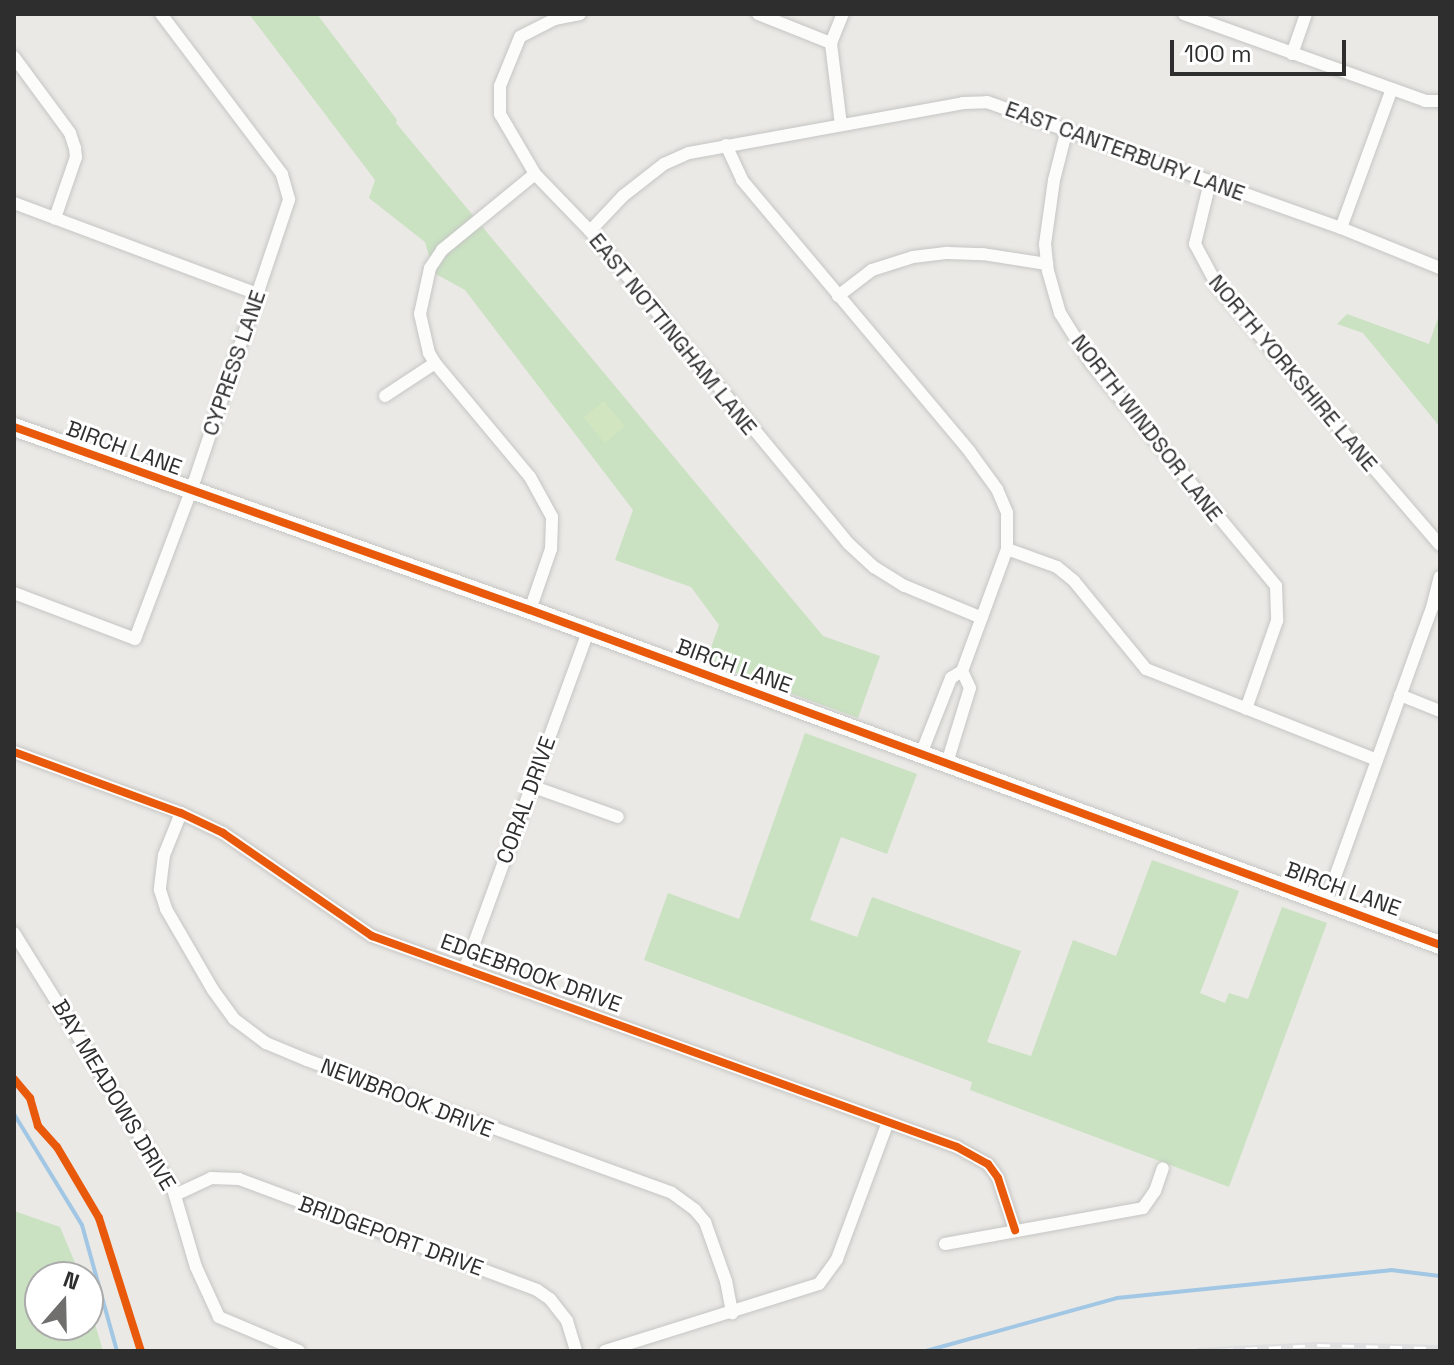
<!DOCTYPE html>
<style>
body{margin:0}
#map{position:relative;width:1454px;height:1365px;overflow:hidden;background:#eae9e5;font-family:"Space Grotesk",sans-serif}
div>[style]{position:absolute}
[style*='--x']{left:calc(var(--x)*1px);top:calc(var(--y)*1px);width:calc(var(--w)*1px);rotate:calc(var(--a)*1deg)}
.green>*{inset:0;background:#cae2c2}
.pitch>*{inset:0;background:#d1e6c0;transform-origin:0 0}
.stream>*{height:4px;margin:-2px;padding:0 2px;transform-origin:2px;border-radius:2px;background:#a1c7e4}
.roads{filter:drop-shadow(0 0 2px #c5c5c4) drop-shadow(0 0 2px #c5c5c4)}
.street>*{height:12px;margin:-6px;padding:0 6px;transform-origin:6px;border-radius:6px;background:#fcfcfb}
.secondary>*{height:18px;margin:-9px;padding:0 9px;transform-origin:9px;border-radius:9px;background:#fcfcfb}
.rail>*{height:7px;margin-top:-3.5px;transform-origin:0;background:repeating-linear-gradient(90deg,#fff 0 12px,#dfdfe1 0 24px);box-sizing:border-box;border-block:2px solid #dfdfe1}
.cycleway>*{height:8px;margin:-4px;padding:0 4px;transform-origin:4px;border-radius:4px;background:#e8590c}
span{translate:-50% -50%;white-space:nowrap;text-align:center;line-height:1.15;-webkit-text-stroke:6px #fff;paint-order:stroke}
.street-label{font-size:22px;color:#2e2e2e}
.frame{position:absolute;inset:0;border:16px solid #2e2e2e;pointer-events:none}
.north{position:absolute;left:24px;top:1261px;width:80px;height:80px;box-sizing:border-box;background:#fff;border:2px solid #ababab;border-radius:50%;rotate:20deg;font-size:22px;font-weight:700;line-height:32px;text-align:center;color:#2e2e2e}
.north::after{content:'';display:block;margin:auto;width:28px;height:36px;background:#706f6e;clip-path:polygon(50% 0,100% 100%,50% 72%,0 100%)}
.scale{position:absolute;left:1170px;top:40px;width:176px;height:36px;box-sizing:border-box;border:4px solid #2e2e2e;border-top:0;padding-left:10px;font-size:24px;line-height:28px;white-space:nowrap;color:#2e2e2e;-webkit-text-stroke:6px #fff;paint-order:stroke}
</style>
<div id="map">
<div class="green">
<div style="clip-path:polygon(249px 14px,317px 14px,397px 120px,396px 123px,823px 636px,880px 656px,858px 718px,706px 662px,719px 625px,691px 587px,615px 560px,633px 510px,465px 290px,434px 273px,425px 242px,369px 198px,375px 180px)"></div>
<div style="clip-path:polygon(1440px 312px,1438px 347px,1440px 427px,1363px 333px,1337px 324px,1347px 314px,1429px 344px)"></div>
<div style="clip-path:polygon(805px 733px,917px 774px,887px 854px,841px 837px,810px 920px,857px 937px,872px 897px,1021px 951px,987px 1042px,1031px 1056px,1073px 940px,1116px 956px,1152px 860px,1239px 891px,1200px 993px,1225px 1003px,1229px 993px,1248px 999px,1282px 907px,1327px 923px,1229px 1187px,970px 1090px,972px 1082px,644px 960px,668px 893px,739px 919px)"></div>
<div style="clip-path:polygon(14px 1211px,60px 1227px,81px 1277px,40px 1277px,40px 1325px,88px 1325px,88px 1301px,103px 1351px,14px 1351px)"></div>
</div>
<div class="pitch">
<div style="left:604px;top:401px;width:33px;height:26px;rotate:51deg"></div>
</div>
<div class="stream">
<div style="--x:14;--y:1114;--w:130;--a:58.5"></div>
<div style="--x:82;--y:1225;--w:131;--a:74.5"></div>
<div style="--x:926;--y:1351;--w:198;--a:-15.5"></div>
<div style="--x:1117;--y:1298;--w:275;--a:-5.8"></div>
<div style="--x:1391;--y:1270;--w:49;--a:7"></div>
</div>
<div class="roads">
<div class="street">
<div style="--x:580;--y:14;--w:25;--a:169"></div>
<div style="--x:555;--y:19;--w:39;--a:153"></div>
<div style="--x:520;--y:37;--w:53;--a:112.2"></div>
<div style="--x:500;--y:86;--w:28;--a:90"></div>
<div style="--x:500;--y:114;--w:69;--a:59.7"></div>
<div style="--x:535;--y:174;--w:79;--a:46"></div>
<div style="--x:590;--y:231;--w:406;--a:50.4"></div>
<div style="--x:849;--y:544;--w:34;--a:43"></div>
<div style="--x:874;--y:567;--w:36;--a:32"></div>
<div style="--x:905;--y:586;--w:83;--a:22.6"></div>
<div style="--x:758;--y:14;--w:79;--a:21.7"></div>
<div style="--x:1184;--y:14;--w:256;--a:19.8"></div>
<div style="--x:1425;--y:101;--w:15;--a:0"></div>
<div style="--x:1292;--y:54;--w:42;--a:-70.7"></div>
<div style="--x:14;--y:57;--w:94;--a:53.6"></div>
<div style="--x:70;--y:133;--w:16;--a:72"></div>
<div style="--x:75;--y:148;--w:9;--a:84"></div>
<div style="--x:76;--y:157;--w:65;--a:109"></div>
<div style="--x:841;--y:125;--w:83;--a:-97"></div>
<div style="--x:831;--y:43;--w:31;--a:-68"></div>
<div style="--x:1067;--y:129;--w:53;--a:104.3"></div>
<div style="--x:1054;--y:180;--w:65;--a:98"></div>
<div style="--x:1045;--y:244;--w:27;--a:84"></div>
<div style="--x:1048;--y:271;--w:44;--a:74.1"></div>
<div style="--x:1060;--y:313;--w:59;--a:58.2"></div>
<div style="--x:1091;--y:363;--w:290;--a:50.3"></div>
<div style="--x:1276;--y:586;--w:35;--a:88"></div>
<div style="--x:1277;--y:621;--w:93;--a:109.4"></div>
<div style="--x:726;--y:145;--w:38;--a:65"></div>
<div style="--x:742;--y:180;--w:355;--a:50"></div>
<div style="--x:970;--y:452;--w:46;--a:53.9"></div>
<div style="--x:997;--y:489;--w:26;--a:67"></div>
<div style="--x:1007;--y:513;--w:36;--a:90"></div>
<div style="--x:1007;--y:549;--w:130;--a:110.2"></div>
<div style="--x:962;--y:671;--w:13;--a:148"></div>
<div style="--x:951;--y:678;--w:82;--a:111.5"></div>
<div style="--x:1210;--y:182;--w:64;--a:103.6"></div>
<div style="--x:1195;--y:244;--w:49;--a:61.9"></div>
<div style="--x:1218;--y:287;--w:340;--a:49.3"></div>
<div style="--x:14;--y:203;--w:260;--a:20.5"></div>
<div style="--x:1341;--y:228;--w:148;--a:-69.9"></div>
<div style="--x:590;--y:231;--w:48;--a:-46.7"></div>
<div style="--x:623;--y:196;--w:52;--a:-38"></div>
<div style="--x:664;--y:164;--w:27;--a:-24"></div>
<div style="--x:689;--y:153;--w:279;--a:-10.3"></div>
<div style="--x:963;--y:103;--w:24;--a:-2"></div>
<div style="--x:987;--y:102;--w:376;--a:19.6"></div>
<div style="--x:1341;--y:228;--w:107;--a:22"></div>
<div style="--x:838;--y:296;--w:43;--a:-37.4"></div>
<div style="--x:872;--y:270;--w:43;--a:-17.6"></div>
<div style="--x:913;--y:257;--w:35;--a:-7"></div>
<div style="--x:948;--y:253;--w:35;--a:2"></div>
<div style="--x:983;--y:254;--w:65;--a:8.9"></div>
<div style="--x:385;--y:396;--w:60;--a:-33.4"></div>
<div style="--x:1007;--y:549;--w:53;--a:19.8"></div>
<div style="--x:1057;--y:567;--w:22;--a:39"></div>
<div style="--x:1074;--y:581;--w:114;--a:50.7"></div>
<div style="--x:1146;--y:669;--w:248;--a:21.5"></div>
<div style="--x:14;--y:593;--w:129;--a:20.8"></div>
<div style="--x:135;--y:639;--w:158;--a:-69.3"></div>
<div style="--x:191;--y:491;--w:308;--a:-71.4"></div>
<div style="--x:289;--y:199;--w:26;--a:-106"></div>
<div style="--x:282;--y:174;--w:201;--a:-127.1"></div>
<div style="--x:530;--y:610;--w:65;--a:-71"></div>
<div style="--x:551;--y:549;--w:32;--a:-88"></div>
<div style="--x:552;--y:517;--w:46;--a:-118.8"></div>
<div style="--x:530;--y:477;--w:148;--a:-129.8"></div>
<div style="--x:435;--y:363;--w:12;--a:-121"></div>
<div style="--x:429;--y:353;--w:40;--a:-103"></div>
<div style="--x:420;--y:314;--w:47;--a:-77.7"></div>
<div style="--x:430;--y:268;--w:22;--a:-56"></div>
<div style="--x:442;--y:250;--w:120;--a:-39.3"></div>
<div style="--x:1400;--y:695;--w:43;--a:21.8"></div>
<div style="--x:14;--y:752;--w:178;--a:20.1"></div>
<div style="--x:181;--y:813;--w:47;--a:25.5"></div>
<div style="--x:223;--y:833;--w:181;--a:34.7"></div>
<div style="--x:372;--y:936;--w:622;--a:19.83"></div>
<div style="--x:957;--y:1147;--w:35;--a:29"></div>
<div style="--x:988;--y:1164;--w:17;--a:54"></div>
<div style="--x:998;--y:1178;--w:55;--a:71.9"></div>
<div style="--x:947;--y:763;--w:78;--a:-73"></div>
<div style="--x:970;--y:688;--w:19;--a:-115"></div>
<div style="--x:531;--y:786;--w:92;--a:19.6"></div>
<div style="--x:181;--y:813;--w:45;--a:112"></div>
<div style="--x:164;--y:855;--w:35;--a:97"></div>
<div style="--x:160;--y:890;--w:20;--a:72"></div>
<div style="--x:166;--y:909;--w:94;--a:59.9"></div>
<div style="--x:213;--y:990;--w:36;--a:54"></div>
<div style="--x:234;--y:1019;--w:40;--a:37"></div>
<div style="--x:266;--y:1043;--w:44;--a:22.5"></div>
<div style="--x:307;--y:1060;--w:388;--a:20"></div>
<div style="--x:672;--y:1193;--w:29;--a:36"></div>
<div style="--x:695;--y:1210;--w:16;--a:50"></div>
<div style="--x:705;--y:1222;--w:63;--a:70.4"></div>
<div style="--x:726;--y:1281;--w:33;--a:79"></div>
<div style="--x:1326;--y:902;--w:313;--a:-70.2"></div>
<div style="--x:1432;--y:608;--w:32;--a:-76"></div>
<div style="--x:14;--y:933;--w:301;--a:58.2"></div>
<div style="--x:173;--y:1189;--w:81;--a:73.6"></div>
<div style="--x:196;--y:1267;--w:55;--a:65.3"></div>
<div style="--x:219;--y:1317;--w:87;--a:23"></div>
<div style="--x:465;--y:968;--w:358;--a:-69.9"></div>
<div style="--x:175;--y:1195;--w:40;--a:-25"></div>
<div style="--x:211;--y:1178;--w:28;--a:2"></div>
<div style="--x:239;--y:1179;--w:318;--a:20.4"></div>
<div style="--x:537;--y:1290;--w:16;--a:35"></div>
<div style="--x:550;--y:1299;--w:28;--a:52"></div>
<div style="--x:567;--y:1321;--w:31;--a:73"></div>
<div style="--x:945;--y:1244;--w:201;--a:-10.3"></div>
<div style="--x:1143;--y:1208;--w:21;--a:-55"></div>
<div style="--x:1155;--y:1191;--w:24;--a:-71"></div>
<div style="--x:605;--y:1351;--w:224;--a:-17.4"></div>
<div style="--x:819;--y:1284;--w:31;--a:-54"></div>
<div style="--x:837;--y:1259;--w:146;--a:-69.6"></div>
</div>
<div class="secondary">
<div style="--x:14;--y:427;--w:547;--a:19.53"></div>
<div style="--x:530;--y:610;--w:970;--a:20.21"></div>
</div>
</div>
<div class="rail">
<div style="--x:1197;--y:1351;--w:121;--a:-2.8"></div>
<div style="--x:1318;--y:1345;--w:122;--a:1.4"></div>
</div>
<div class="cycleway">
<div style="--x:14;--y:427;--w:547;--a:19.53"></div>
<div style="--x:530;--y:610;--w:970;--a:20.21"></div>
<div style="--x:14;--y:752;--w:178;--a:20.1"></div>
<div style="--x:181;--y:813;--w:47;--a:25.5"></div>
<div style="--x:223;--y:833;--w:181;--a:34.7"></div>
<div style="--x:372;--y:936;--w:622;--a:19.83"></div>
<div style="--x:957;--y:1147;--w:35;--a:29"></div>
<div style="--x:988;--y:1164;--w:17;--a:54"></div>
<div style="--x:998;--y:1178;--w:55;--a:71.9"></div>
<div style="--x:14;--y:1079;--w:25;--a:50"></div>
<div style="--x:30;--y:1098;--w:29;--a:74"></div>
<div style="--x:38;--y:1126;--w:28;--a:48"></div>
<div style="--x:57;--y:1147;--w:82;--a:59.4"></div>
<div style="--x:99;--y:1218;--w:139;--a:72.5"></div>
</div>
<div class="street-label">
<span style="left:1125px;top:151px;rotate:20deg">EAST CANTERBURY LANE</span>
<span style="left:673px;top:334px;rotate:51deg">EAST NOTTINGHAM LANE</span>
<span style="left:234px;top:363px;rotate:-71deg">CYPRESS LANE</span>
<span style="left:1293px;top:373px;rotate:50deg">NORTH YORKSHIRE LANE</span>
<span style="left:1147px;top:428px;rotate:52deg">NORTH WINDSOR LANE</span>
<span style="left:124px;top:448px;rotate:20deg">BIRCH LANE</span>
<span style="left:734px;top:666px;rotate:20deg">BIRCH LANE</span>
<span style="left:526px;top:800px;rotate:-70deg">CORAL DRIVE</span>
<span style="left:1343px;top:889px;rotate:20deg">BIRCH LANE</span>
<span style="left:531px;top:973px;rotate:20deg">EDGEBROOK DRIVE</span>
<span style="left:114px;top:1095px;rotate:59deg">BAY MEADOWS DRIVE</span>
<span style="left:407px;top:1098px;rotate:21deg">NEWBROOK DRIVE</span>
<span style="left:391px;top:1236px;rotate:20deg">BRIDGEPORT DRIVE</span>
</div>
<div class="frame"></div>
<div class="north">N</div>
<div class="scale">100 m</div>
</div>
